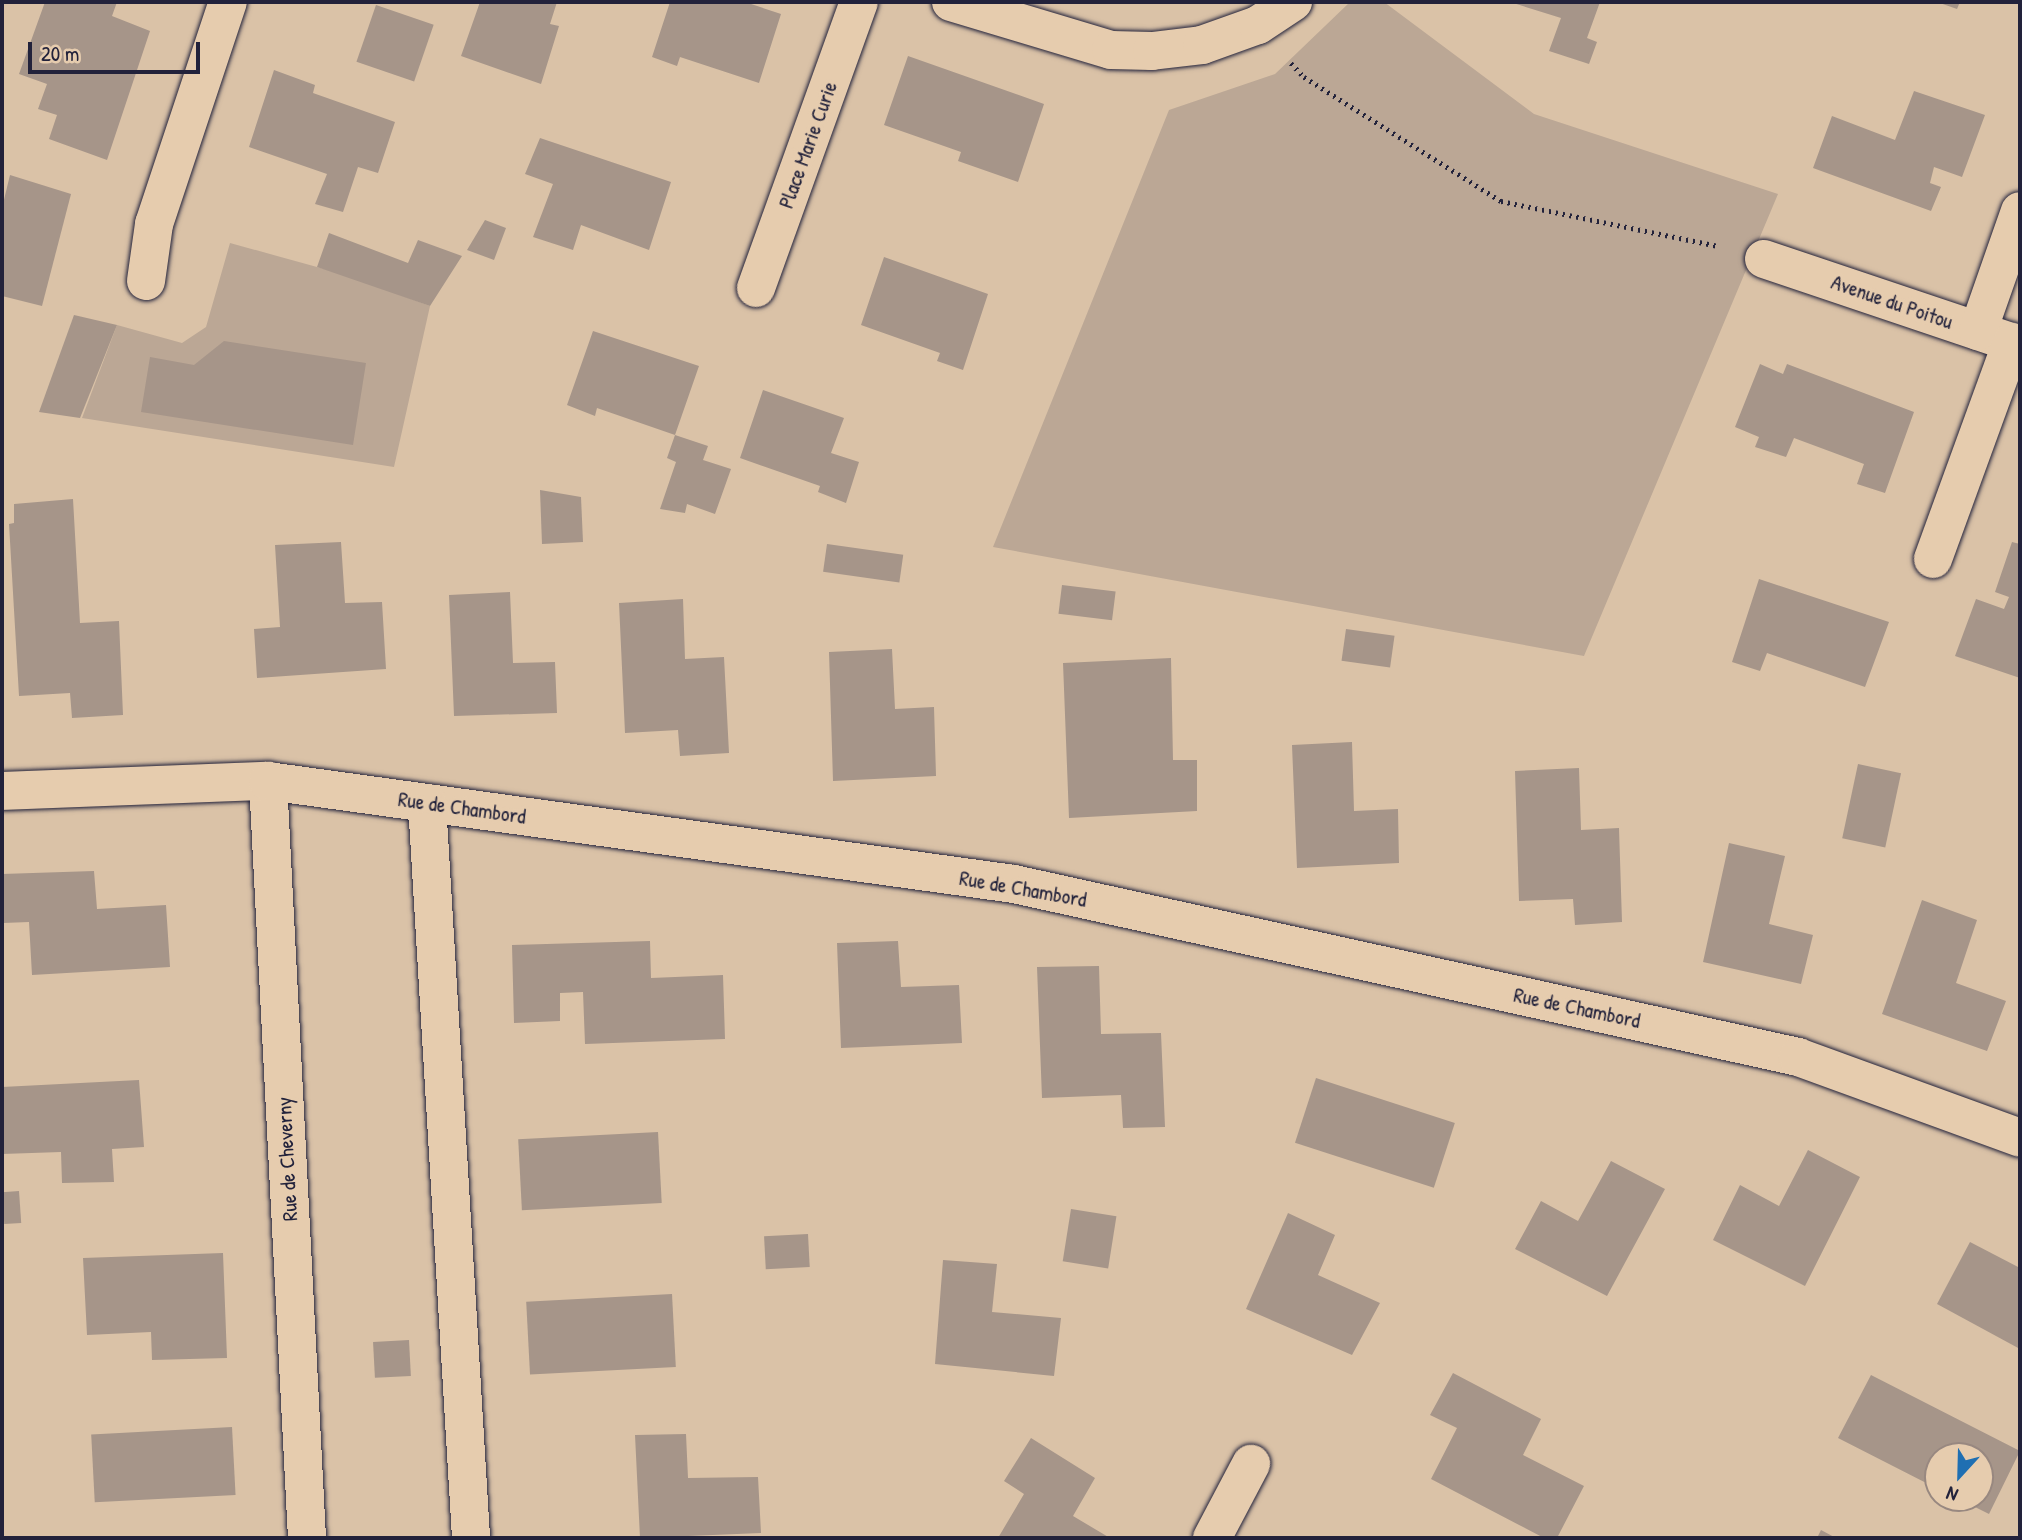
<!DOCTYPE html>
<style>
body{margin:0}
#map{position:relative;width:2022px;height:1540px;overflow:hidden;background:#dac2a7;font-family:"Patrick Hand",sans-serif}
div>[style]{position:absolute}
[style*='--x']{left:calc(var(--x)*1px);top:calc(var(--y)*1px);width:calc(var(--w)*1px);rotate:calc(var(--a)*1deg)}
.green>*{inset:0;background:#bba795}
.building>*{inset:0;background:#a69589;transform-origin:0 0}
.path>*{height:4.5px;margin-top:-2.25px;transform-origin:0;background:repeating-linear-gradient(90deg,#22223b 0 2px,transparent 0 7px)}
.roads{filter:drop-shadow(0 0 2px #22223b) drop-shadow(0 0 2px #22223b)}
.street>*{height:38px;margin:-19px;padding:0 19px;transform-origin:19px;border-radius:19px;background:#e6ccae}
span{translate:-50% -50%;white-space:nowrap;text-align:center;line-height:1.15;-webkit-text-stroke:7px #e6ccae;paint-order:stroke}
.street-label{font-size:21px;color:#22223b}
.frame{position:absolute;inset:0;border:4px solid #22223b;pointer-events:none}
.north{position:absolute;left:1924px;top:1442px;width:70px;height:70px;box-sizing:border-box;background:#e6ccae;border:2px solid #988880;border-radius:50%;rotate:202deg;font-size:19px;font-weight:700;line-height:28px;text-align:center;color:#22223b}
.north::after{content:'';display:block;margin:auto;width:24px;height:32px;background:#1f6fb2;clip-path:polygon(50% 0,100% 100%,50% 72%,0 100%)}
.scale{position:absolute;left:28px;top:42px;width:172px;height:32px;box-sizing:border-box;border:4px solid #22223b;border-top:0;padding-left:9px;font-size:21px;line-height:24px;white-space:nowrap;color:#22223b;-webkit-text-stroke:5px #e6ccae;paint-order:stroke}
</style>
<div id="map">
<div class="green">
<div style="clip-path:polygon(1350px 2px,1384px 2px,1534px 114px,1778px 194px,1584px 656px,993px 547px,1169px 110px,1275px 74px)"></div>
<div style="clip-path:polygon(230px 243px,346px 275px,430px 306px,394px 467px,82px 418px,117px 325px,182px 343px,206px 327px)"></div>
</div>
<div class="building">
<div style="clip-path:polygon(45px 2px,117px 2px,112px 16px,150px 31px,107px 160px,49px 139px,57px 115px,38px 109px,47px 84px,19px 74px)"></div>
<div style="clip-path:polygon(480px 2px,557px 2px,550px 24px,559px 26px,541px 84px,461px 56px)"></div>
<div style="clip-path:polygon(670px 2px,745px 2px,781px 14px,759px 83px,680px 57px,677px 66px,652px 57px)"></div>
<div style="clip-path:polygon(1510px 2px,1600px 2px,1587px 38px,1597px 42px,1589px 64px,1549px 51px,1561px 18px)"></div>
<div style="clip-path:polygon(1937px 2px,1960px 2px,1957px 9px)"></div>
<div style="left:376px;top:5px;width:61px;height:60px;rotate:19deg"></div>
<div style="clip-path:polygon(908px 56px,1044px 104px,1018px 182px,958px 161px,961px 152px,884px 125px)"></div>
<div style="clip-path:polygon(274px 70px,315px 85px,313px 93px,395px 122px,378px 173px,358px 167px,343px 212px,315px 204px,327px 174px,249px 147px)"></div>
<div style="clip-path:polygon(1914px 91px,1985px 115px,1962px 177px,1934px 167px,1930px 183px,1941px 187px,1931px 211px,1813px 168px,1832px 116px,1895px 140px)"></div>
<div style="clip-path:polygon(540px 138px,671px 182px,649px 250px,581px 225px,573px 250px,533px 237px,553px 184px,525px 174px)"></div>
<div style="clip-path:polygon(10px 175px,71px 194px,42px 306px,2px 296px,2px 208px)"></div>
<div style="clip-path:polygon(485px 220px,506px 228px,494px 260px,467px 250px)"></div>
<div style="clip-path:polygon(329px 233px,408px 263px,418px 240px,462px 256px,430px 306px,317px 267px)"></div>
<div style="clip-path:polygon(884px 257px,988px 294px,963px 370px,937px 361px,940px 353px,861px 325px)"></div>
<div style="clip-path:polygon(74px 315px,117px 325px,80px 418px,39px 412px)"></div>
<div style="clip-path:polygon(593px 331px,699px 366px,675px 435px,597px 408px,595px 416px,567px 405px)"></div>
<div style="clip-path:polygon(224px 341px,366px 363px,353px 445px,141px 412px,150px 357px,194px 365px)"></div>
<div style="clip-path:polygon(1760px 364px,1783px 374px,1787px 364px,1914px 412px,1885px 493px,1857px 484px,1864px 464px,1794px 438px,1786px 457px,1755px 447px,1759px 437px,1735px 427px)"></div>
<div style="clip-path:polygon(763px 390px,844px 418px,831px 453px,859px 462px,846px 503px,818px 492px,820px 486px,740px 458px)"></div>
<div style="clip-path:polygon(675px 435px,708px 446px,703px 460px,731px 469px,715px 514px,687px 504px,685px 513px,660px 509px,676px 462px,667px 458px)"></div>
<div style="clip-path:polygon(540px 490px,581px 497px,583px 542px,542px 544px)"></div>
<div style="clip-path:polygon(73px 499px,80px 623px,119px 621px,123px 715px,72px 718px,70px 693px,19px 696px,9px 524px,14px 523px,14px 504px)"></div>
<div style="clip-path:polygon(341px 542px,345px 603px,382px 602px,386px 669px,257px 678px,254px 629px,280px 627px,275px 545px)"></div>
<div style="clip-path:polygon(2012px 542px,2020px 544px,2020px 678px,1955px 656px,1976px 599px,2004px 609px,2009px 597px,1995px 592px)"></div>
<div style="left:827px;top:544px;width:77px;height:28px;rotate:8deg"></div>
<div style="clip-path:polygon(1759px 579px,1889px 622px,1865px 687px,1767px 653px,1760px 671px,1732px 662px)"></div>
<div style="left:1062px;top:585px;width:54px;height:29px;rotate:7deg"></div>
<div style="clip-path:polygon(510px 592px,513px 663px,555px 662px,557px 713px,454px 716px,449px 595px)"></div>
<div style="clip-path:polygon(683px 599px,685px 659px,724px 657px,729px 753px,680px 756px,678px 730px,625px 733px,619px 603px)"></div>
<div style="left:1346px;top:629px;width:49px;height:32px;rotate:8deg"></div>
<div style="clip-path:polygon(892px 649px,895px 709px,934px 707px,936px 776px,833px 781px,829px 652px)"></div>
<div style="clip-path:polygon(1171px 658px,1173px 760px,1197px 760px,1197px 811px,1069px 818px,1063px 663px)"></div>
<div style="clip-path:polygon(1352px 742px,1354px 811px,1398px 809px,1399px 863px,1297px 868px,1292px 745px)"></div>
<div style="left:1858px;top:764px;width:44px;height:76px;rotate:12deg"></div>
<div style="clip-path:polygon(1579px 768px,1581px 830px,1619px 828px,1622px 922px,1575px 925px,1573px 899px,1519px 901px,1515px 771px)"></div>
<div style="clip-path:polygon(1729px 843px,1785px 856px,1769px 924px,1813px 935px,1801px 984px,1703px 962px)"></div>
<div style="clip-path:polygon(94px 871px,97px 909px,166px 905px,170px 967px,32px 975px,29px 922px,3px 923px,2px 874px)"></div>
<div style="clip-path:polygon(1922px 900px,1977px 920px,1956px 983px,2006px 1001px,1987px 1051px,1882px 1014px)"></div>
<div style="clip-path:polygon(650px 941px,651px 978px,723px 975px,725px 1039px,585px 1044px,583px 992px,560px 993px,560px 1021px,514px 1023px,512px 945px)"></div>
<div style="clip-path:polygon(898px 941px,901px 987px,959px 985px,962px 1043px,841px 1048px,837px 943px)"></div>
<div style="clip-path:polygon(1099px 966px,1101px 1034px,1161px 1033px,1165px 1127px,1123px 1128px,1121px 1095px,1042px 1098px,1037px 967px)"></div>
<div style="left:1316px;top:1078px;width:146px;height:68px;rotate:18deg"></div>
<div style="clip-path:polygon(139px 1080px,144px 1147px,112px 1149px,114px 1182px,62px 1183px,61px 1152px,2px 1154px,2px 1087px)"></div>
<div style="left:658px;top:1132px;width:71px;height:140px;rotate:87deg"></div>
<div style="clip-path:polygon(1808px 1150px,1860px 1177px,1805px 1286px,1713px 1240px,1740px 1185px,1779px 1206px)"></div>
<div style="clip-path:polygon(1611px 1161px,1665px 1189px,1607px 1296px,1515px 1249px,1541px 1201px,1578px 1221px)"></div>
<div style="left:19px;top:1191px;width:32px;height:17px;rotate:86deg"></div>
<div style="left:1071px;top:1209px;width:46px;height:53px;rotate:9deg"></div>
<div style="clip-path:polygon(1288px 1213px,1335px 1235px,1318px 1275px,1380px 1303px,1352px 1355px,1246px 1309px)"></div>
<div style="left:808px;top:1234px;width:33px;height:44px;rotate:87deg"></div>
<div style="clip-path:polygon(1970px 1242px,2020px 1268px,2020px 1349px,1937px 1304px)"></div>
<div style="clip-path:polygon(223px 1253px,227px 1358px,152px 1360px,151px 1332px,87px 1335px,83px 1258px)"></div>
<div style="clip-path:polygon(943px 1260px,997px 1264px,992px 1312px,1061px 1318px,1054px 1376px,935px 1364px)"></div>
<div style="left:672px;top:1294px;width:73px;height:146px;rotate:87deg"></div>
<div style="left:409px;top:1340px;width:36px;height:36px;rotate:87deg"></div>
<div style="clip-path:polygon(1453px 1373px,1541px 1419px,1523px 1455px,1584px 1486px,1557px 1538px,1544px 1538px,1431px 1479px,1457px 1428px,1430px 1415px)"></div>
<div style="clip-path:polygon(1871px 1375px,2020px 1451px,1989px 1514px,1957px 1498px,1980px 1498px,1980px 1456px,1938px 1456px,1938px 1489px,1838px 1438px)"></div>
<div style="left:232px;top:1427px;width:68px;height:141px;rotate:87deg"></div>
<div style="clip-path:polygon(686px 1434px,688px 1478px,758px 1477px,761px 1533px,640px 1538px,635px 1435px)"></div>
<div style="clip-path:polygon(1031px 1438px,1095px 1478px,1073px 1516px,1110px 1538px,998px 1538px,1024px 1494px,1004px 1481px)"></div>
<div style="clip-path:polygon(1821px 1530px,1836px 1538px,1817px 1538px)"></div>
</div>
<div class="path">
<div style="--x:1291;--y:63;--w:19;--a:47"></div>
<div style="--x:1304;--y:77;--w:233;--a:32.2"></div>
<div style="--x:1501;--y:201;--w:223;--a:11.7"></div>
</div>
<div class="roads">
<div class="street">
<div style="--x:951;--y:2;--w:167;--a:16.7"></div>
<div style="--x:1111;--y:50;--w:41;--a:1.4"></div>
<div style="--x:1152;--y:51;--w:50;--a:-6.8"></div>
<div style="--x:1202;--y:45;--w:59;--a:-19.7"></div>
<div style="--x:1258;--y:25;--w:42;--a:-33.3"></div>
<div style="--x:1764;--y:259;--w:270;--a:18.6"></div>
<div style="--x:146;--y:281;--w:58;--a:-82"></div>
<div style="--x:154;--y:224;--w:234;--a:-71.6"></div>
<div style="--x:756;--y:288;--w:304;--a:-70.2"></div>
<div style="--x:1978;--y:331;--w:127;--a:-70.7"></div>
<div style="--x:1933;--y:559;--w:231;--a:-70"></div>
<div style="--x:268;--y:781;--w:758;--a:87.05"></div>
<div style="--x:2;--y:791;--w:266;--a:-2.2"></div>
<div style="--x:268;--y:781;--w:753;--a:7.86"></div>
<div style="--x:1014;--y:884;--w:803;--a:12.44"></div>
<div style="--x:1798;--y:1057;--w:236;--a:20"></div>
<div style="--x:427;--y:803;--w:736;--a:86.57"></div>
<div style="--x:1212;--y:1538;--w:84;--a:-62.2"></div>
</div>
</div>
<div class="street-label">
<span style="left:808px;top:145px;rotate:-70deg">Place Marie Curie</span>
<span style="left:1892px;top:302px;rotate:19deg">Avenue du Poitou</span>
<span style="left:462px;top:808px;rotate:8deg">Rue de Chambord</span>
<span style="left:1023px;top:889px;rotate:10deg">Rue de Chambord</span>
<span style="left:1577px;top:1008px;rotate:12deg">Rue de Chambord</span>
<span style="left:287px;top:1159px;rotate:-93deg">Rue de Cheverny</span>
</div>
<div class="frame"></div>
<div class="north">N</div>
<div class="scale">20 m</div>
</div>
